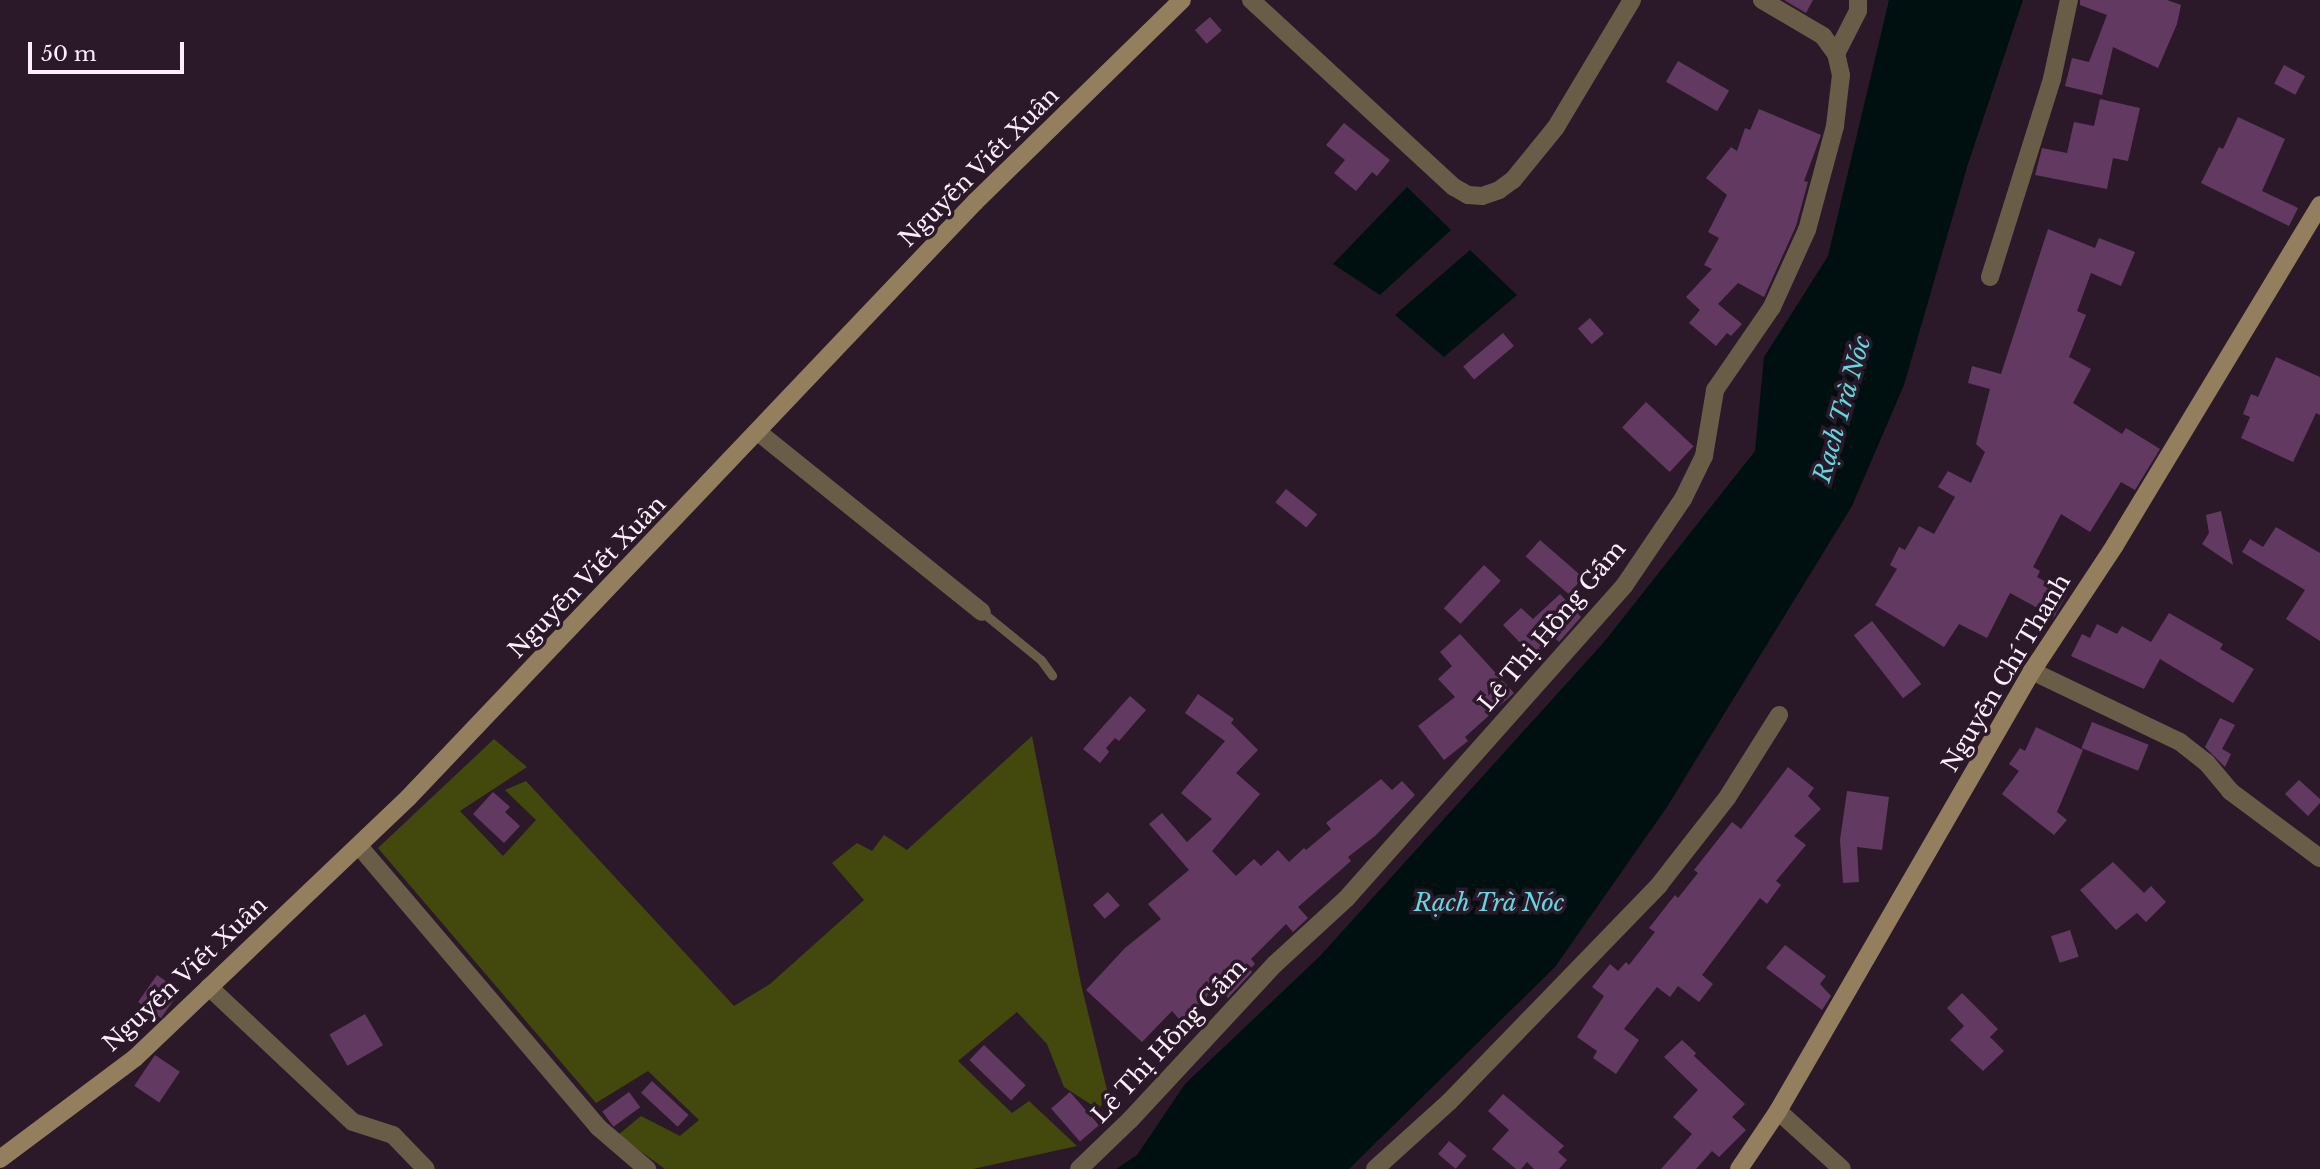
<!DOCTYPE html>
<meta charset="utf-8">
<style>
body{margin:0}
#map{position:relative;width:2320px;height:1169px;overflow:hidden;background:#2b192a;font-family:"Libre Baskerville",serif}
div>[style]{position:absolute}
[style*='--x']{left:calc(var(--x)*1px);top:calc(var(--y)*1px);width:calc(var(--w)*1px);rotate:calc(var(--a)*1deg)}
.green>*{inset:0;background:#43480d}
.water>*{inset:0;background:#001011}
.building>*{inset:0;background:#623a61;transform-origin:0 0}
.lane>*{height:9px;margin:-4.5px;padding:0 4.5px;transform-origin:4.5px;border-radius:4.5px;background:#695d48}
.street>*{height:18px;margin:-9px;padding:0 9px;transform-origin:9px;border-radius:9px;background:#695d48}
.secondary>*{height:18px;margin:-9px;padding:0 9px;transform-origin:9px;border-radius:9px;background:#937f5d}
span{translate:-50% -50%;white-space:nowrap;text-align:center;line-height:1.15;-webkit-text-stroke:7px #2b192a;paint-order:stroke}
.street-label{font-size:23px;color:#fdf0fc}
.water-label{font-size:24px;color:#5ddadf;font-style:italic}
.scale{position:absolute;left:28px;top:42px;width:156px;height:32px;box-sizing:border-box;border:4px solid #fdf0fc;border-top:0;padding-left:9px;font-size:21px;line-height:24px;white-space:nowrap;color:#fdf0fc;-webkit-text-stroke:5px #2b192a;paint-order:stroke}
</style>
<div id="map">
<div class="green">
<div style="clip-path:polygon(1032px 736px,1081px 984px,1109px 1098px,1098px 1109px,1064px 1087px,1047px 1044px,1017px 1012px,958px 1061px,1012px 1113px,1029px 1101px,1077px 1146px,973px 1169px,665px 1169px,618px 1135px,641px 1116px,680px 1136px,699px 1120px,648px 1071px,596px 1103px,378px 848px,494px 739px,527px 767px,460px 811px,503px 856px,536px 820px,505px 790px,526px 781px,734px 1006px,770px 984px,864px 900px,832px 863px,857px 843px,872px 851px,884px 835px,907px 850px)"></div>
</div>
<div class="water">
<div style="clip-path:polygon(1889px 0,2023px 0,1968px 164px,1904px 385px,1852px 506px,1667px 807px,1555px 967px,1349px 1169px,1116px 1169px,1137px 1155px,1185px 1084px,1320px 956px,1604px 642px,1755px 451px,1764px 357px,1828px 256px)"></div>
<div style="clip-path:polygon(1407px 187px,1451px 230px,1380px 295px,1333px 264px)"></div>
<div style="clip-path:polygon(1470px 250px,1517px 295px,1444px 357px,1395px 315px)"></div>
</div>
<div class="building">
<div style="clip-path:polygon(1784px 0,1813px 0,1806px 13px)"></div>
<div style="clip-path:polygon(2080px 0,2167px 0,2181px 5px,2177px 24px,2158px 68px,2113px 47px,2102px 95px,2065px 86px,2072px 58px,2089px 62px,2107px 15px,2080px 5px)"></div>
<div style="left:1210px;top:17px;width:18px;height:20px;rotate:49deg"></div>
<div style="left:1678px;top:61px;width:59px;height:24px;rotate:30deg"></div>
<div style="left:2284px;top:65px;width:24px;height:21px;rotate:28deg"></div>
<div style="clip-path:polygon(2100px 99px,2140px 108px,2128px 161px,2113px 158px,2107px 189px,2035px 175px,2042px 148px,2067px 153px,2074px 122px,2094px 126px)"></div>
<div style="clip-path:polygon(1759px 109px,1821px 135px,1804px 181px,1808px 182px,1796px 226px,1764px 297px,1738px 283px,1718px 304px,1742px 324px,1731px 336px,1727px 333px,1716px 346px,1689px 323px,1700px 310px,1686px 297px,1712px 269px,1704px 265px,1719px 238px,1708px 232px,1727px 195px,1706px 178px,1731px 147px,1737px 151px,1745px 128px,1750px 130px)"></div>
<div style="clip-path:polygon(2238px 117px,2285px 139px,2262px 191px,2298px 208px,2289px 226px,2201px 183px,2219px 147px,2223px 149px)"></div>
<div style="clip-path:polygon(1344px 123px,1390px 160px,1377px 176px,1372px 172px,1356px 191px,1334px 173px,1345px 160px,1326px 145px)"></div>
<div style="clip-path:polygon(2048px 229px,2095px 248px,2099px 238px,2135px 252px,2121px 286px,2091px 273px,2077px 311px,2086px 315px,2069px 357px,2091px 369px,2073px 403px,2122px 434px,2126px 428px,2160px 449px,2135px 490px,2121px 482px,2090px 532px,2061px 514px,2033px 567px,2040px 571px,2037px 577px,2067px 594px,2054px 617px,2010px 593px,1987px 638px,1959px 624px,1944px 647px,1875px 605px,1897px 569px,1890px 565px,1899px 547px,1905px 550px,1919px 526px,1934px 534px,1955px 497px,1938px 487px,1948px 471px,1971px 483px,1985px 452px,1976px 444px,1990px 389px,1968px 383px,1972px 366px,2001px 374px)"></div>
<div style="left:1590px;top:318px;width:21px;height:16px;rotate:49deg"></div>
<div style="left:1503px;top:333px;width:17px;height:52px;rotate:50deg"></div>
<div style="clip-path:polygon(2276px 357px,2320px 377px,2320px 415px,2316px 413px,2293px 462px,2241px 438px,2250px 417px,2243px 414px,2251px 394px,2258px 397px)"></div>
<div style="left:1646px;top:402px;width:65px;height:35px;rotate:43deg"></div>
<div style="left:1286px;top:489px;width:40px;height:17px;rotate:39deg"></div>
<div style="clip-path:polygon(2221px 511px,2233px 565px,2202px 544px,2209px 533px,2206px 515px)"></div>
<div style="clip-path:polygon(2276px 527px,2320px 553px,2320px 641px,2286px 619px,2305px 590px,2242px 552px,2250px 539px,2263px 547px)"></div>
<div style="left:1540px;top:540px;width:57px;height:22px;rotate:41deg"></div>
<div style="left:1484px;top:565px;width:23px;height:59px;rotate:43deg"></div>
<div style="clip-path:polygon(1560px 594px,1581px 617px,1559px 642px,1553px 636px,1533px 656px,1503px 625px,1521px 608px,1533px 619px)"></div>
<div style="clip-path:polygon(2169px 613px,2223px 644px,2220px 649px,2254px 669px,2233px 703px,2160px 659px,2144px 689px,2071px 656px,2082px 634px,2090px 638px,2097px 624px,2117px 634px,2122px 626px,2151px 642px)"></div>
<div style="left:1872px;top:621px;width:80px;height:23px;rotate:52deg"></div>
<div style="clip-path:polygon(1460px 634px,1514px 693px,1465px 737px,1468px 741px,1444px 760px,1418px 726px,1455px 697px,1438px 679px,1452px 666px,1440px 652px)"></div>
<div style="clip-path:polygon(1198px 694px,1234px 719px,1231px 723px,1258px 750px,1236px 773px,1260px 794px,1212px 851px,1236px 876px,1254px 859px,1261px 866px,1278px 850px,1289px 862px,1304px 848px,1306px 850px,1331px 829px,1326px 823px,1381px 779px,1392px 790px,1402px 781px,1415px 795px,1375px 836px,1348px 857px,1351px 861px,1298px 907px,1308px 918px,1293px 932px,1286px 924px,1251px 959px,1255px 964px,1250px 969px,1252px 972px,1228px 998px,1219px 987px,1180px 1020px,1172px 1011px,1142px 1042px,1086px 990px,1125px 948px,1161px 919px,1148px 904px,1189px 870px,1149px 824px,1162px 813px,1187px 842px,1212px 819px,1181px 793px,1225px 741px,1185px 713px)"></div>
<div style="clip-path:polygon(1130px 696px,1146px 710px,1119px 741px,1115px 738px,1106px 748px,1109px 752px,1100px 763px,1083px 749px)"></div>
<div style="clip-path:polygon(2220px 718px,2235px 725px,2222px 749px,2231px 754px,2225px 767px,2205px 747px)"></div>
<div style="left:2092px;top:722px;width:61px;height:28px;rotate:22deg"></div>
<div style="clip-path:polygon(2036px 727px,2083px 750px,2057px 812px,2067px 820px,2054px 835px,2002px 794px,2019px 771px,2009px 764px,2020px 748px,2025px 751px)"></div>
<div style="clip-path:polygon(1788px 767px,1814px 788px,1808px 796px,1821px 809px,1794px 836px,1806px 845px,1776px 881px,1781px 885px,1767px 904px,1760px 898px,1702px 975px,1713px 984px,1699px 1002px,1678px 986px,1670px 997px,1657px 987px,1649px 997px,1624px 1029px,1639px 1040px,1616px 1074px,1593px 1058px,1597px 1051px,1577px 1037px,1604px 996px,1592px 987px,1610px 964px,1618px 971px,1626px 962px,1629px 965px,1655px 932px,1649px 928px,1675px 895px,1678px 898px,1698px 873px,1694px 870px,1732px 822px,1741px 829px)"></div>
<div style="clip-path:polygon(2299px 780px,2320px 799px,2320px 803px,2308px 816px,2285px 794px)"></div>
<div style="clip-path:polygon(1847px 791px,1889px 797px,1882px 850px,1857px 847px,1859px 882px,1843px 883px,1840px 840px)"></div>
<div style="clip-path:polygon(493px 792px,510px 807px,505px 812px,520px 826px,504px 843px,473px 814px)"></div>
<div style="clip-path:polygon(2113px 862px,2144px 893px,2151px 886px,2166px 902px,2146px 922px,2137px 913px,2116px 930px,2080px 890px)"></div>
<div style="left:1108px;top:892px;width:18px;height:20px;rotate:49deg"></div>
<div style="left:2070px;top:930px;width:28px;height:20px;rotate:72deg"></div>
<div style="clip-path:polygon(1785px 945px,1826px 976px,1820px 984px,1831px 996px,1822px 1010px,1766px 968px)"></div>
<div style="left:157px;top:975px;width:28px;height:33px;rotate:35deg"></div>
<div style="clip-path:polygon(1962px 993px,1998px 1029px,1990px 1037px,2004px 1051px,1983px 1071px,1950px 1040px,1964px 1026px,1947px 1008px)"></div>
<div style="left:365px;top:1014px;width:36px;height:41px;rotate:60deg"></div>
<div style="clip-path:polygon(1682px 1040px,1696px 1053px,1694px 1056px,1745px 1104px,1732px 1117px,1746px 1130px,1719px 1157px,1712px 1151px,1696px 1169px,1661px 1169px,1692px 1134px,1673px 1117px,1698px 1090px,1664px 1057px)"></div>
<div style="left:984px;top:1045px;width:58px;height:21px;rotate:44deg"></div>
<div style="left:155px;top:1055px;width:30px;height:37px;rotate:34deg"></div>
<div style="left:652px;top:1081px;width:50px;height:16px;rotate:43deg"></div>
<div style="left:629px;top:1092px;width:19px;height:33px;rotate:54deg"></div>
<div style="left:1070px;top:1092px;width:44px;height:25px;rotate:49deg"></div>
<div style="clip-path:polygon(1503px 1094px,1564px 1146px,1558px 1152px,1567px 1160px,1559px 1169px,1534px 1169px,1527px 1162px,1521px 1169px,1516px 1169px,1492px 1149px,1509px 1130px,1488px 1111px)"></div>
<div style="left:1449px;top:1141px;width:23px;height:17px;rotate:40deg"></div>
</div>
<div class="lane">
<div style="--x:982;--y:612;--w:76;--a:39.1"></div>
<div style="--x:1041;--y:660;--w:19;--a:54"></div>
</div>
<div class="street">
<div style="--x:1251;--y:0;--w:276;--a:42.7"></div>
<div style="--x:1454;--y:187;--w:16;--a:30"></div>
<div style="--x:1468;--y:195;--w:14;--a:4"></div>
<div style="--x:1482;--y:196;--w:18;--a:-19"></div>
<div style="--x:1499;--y:190;--w:17;--a:-36"></div>
<div style="--x:1513;--y:180;--w:68;--a:-50.9"></div>
<div style="--x:1556;--y:127;--w:148;--a:-59.1"></div>
<div style="--x:1762;--y:0;--w:71;--a:30.5"></div>
<div style="--x:1823;--y:36;--w:22;--a:54"></div>
<div style="--x:1990;--y:277;--w:207;--a:-72.6"></div>
<div style="--x:2052;--y:79;--w:81;--a:-77.9"></div>
<div style="--x:758;--y:432;--w:287;--a:38.8"></div>
<div style="--x:2032;--y:671;--w:164;--a:25.6"></div>
<div style="--x:2180;--y:742;--w:33;--a:38"></div>
<div style="--x:2206;--y:762;--w:38;--a:50"></div>
<div style="--x:2230;--y:791;--w:112;--a:36.7"></div>
<div style="--x:359;--y:846;--w:369;--a:49.6"></div>
<div style="--x:598;--y:1127;--w:65;--a:40.6"></div>
<div style="--x:209;--y:987;--w:197;--a:43.2"></div>
<div style="--x:353;--y:1122;--w:42;--a:18"></div>
<div style="--x:393;--y:1135;--w:47;--a:45.9"></div>
<div style="--x:1778;--y:1111;--w:86;--a:42.2"></div>
<div style="--x:1079;--y:1169;--w:71;--a:-43.9"></div>
<div style="--x:1130;--y:1120;--w:213;--a:-47.1"></div>
<div style="--x:1275;--y:964;--w:96;--a:-42.5"></div>
<div style="--x:1346;--y:899;--w:419;--a:-48.4"></div>
<div style="--x:1624;--y:586;--w:105;--a:-55.9"></div>
<div style="--x:1683;--y:499;--w:48;--a:-64"></div>
<div style="--x:1704;--y:456;--w:67;--a:-80.5"></div>
<div style="--x:1715;--y:390;--w:101;--a:-55.5"></div>
<div style="--x:1772;--y:307;--w:85;--a:-65.6"></div>
<div style="--x:1807;--y:230;--w:108;--a:-74.9"></div>
<div style="--x:1835;--y:126;--w:51;--a:-83.3"></div>
<div style="--x:1841;--y:75;--w:22;--a:-103"></div>
<div style="--x:1836;--y:54;--w:48;--a:-62.9"></div>
<div style="--x:1858;--y:11;--w:11;--a:-90"></div>
<div style="--x:1375;--y:1169;--w:100;--a:-42.2"></div>
<div style="--x:1449;--y:1102;--w:302;--a:-45.9"></div>
<div style="--x:1659;--y:885;--w:110;--a:-52"></div>
<div style="--x:1727;--y:798;--w:98;--a:-57.9"></div>
</div>
<div class="secondary">
<div style="--x:0;--y:1159;--w:169;--a:-36.8"></div>
<div style="--x:135;--y:1058;--w:377;--a:-43.6"></div>
<div style="--x:408;--y:798;--w:823;--a:-46.43"></div>
<div style="--x:975;--y:202;--w:289;--a:-44.3"></div>
<div style="--x:1739;--y:1169;--w:70;--a:-56.1"></div>
<div style="--x:1778;--y:1111;--w:508;--a:-60"></div>
<div style="--x:2032;--y:671;--w:151;--a:-56.6"></div>
<div style="--x:2115;--y:545;--w:397;--a:-58.9"></div>
</div>
<div class="street-label">
<span style="left:979px;top:167px;rotate:-45deg">Nguyễn Viết Xuân</span>
<span style="left:587px;top:577px;rotate:-46deg">Nguyễn Viết Xuân</span>
<span style="left:1552px;top:626px;rotate:-50deg">Lê Thị Hồng Gấm</span>
<span style="left:2006px;top:673px;rotate:-59deg">Nguyễn Chí Thanh</span>
<span style="left:185px;top:974px;rotate:-43deg">Nguyễn Viết Xuân</span>
<span style="left:1169px;top:1041px;rotate:-47deg">Lê Thị Hồng Gấm</span>
</div>
<div class="water-label">
<span style="left:1842px;top:409px;rotate:-74deg">Rạch Trà Nóc</span>
<span style="left:1489px;top:903px">Rạch Trà Nóc</span>
</div>
<div class="scale">50 m</div>
</div>
